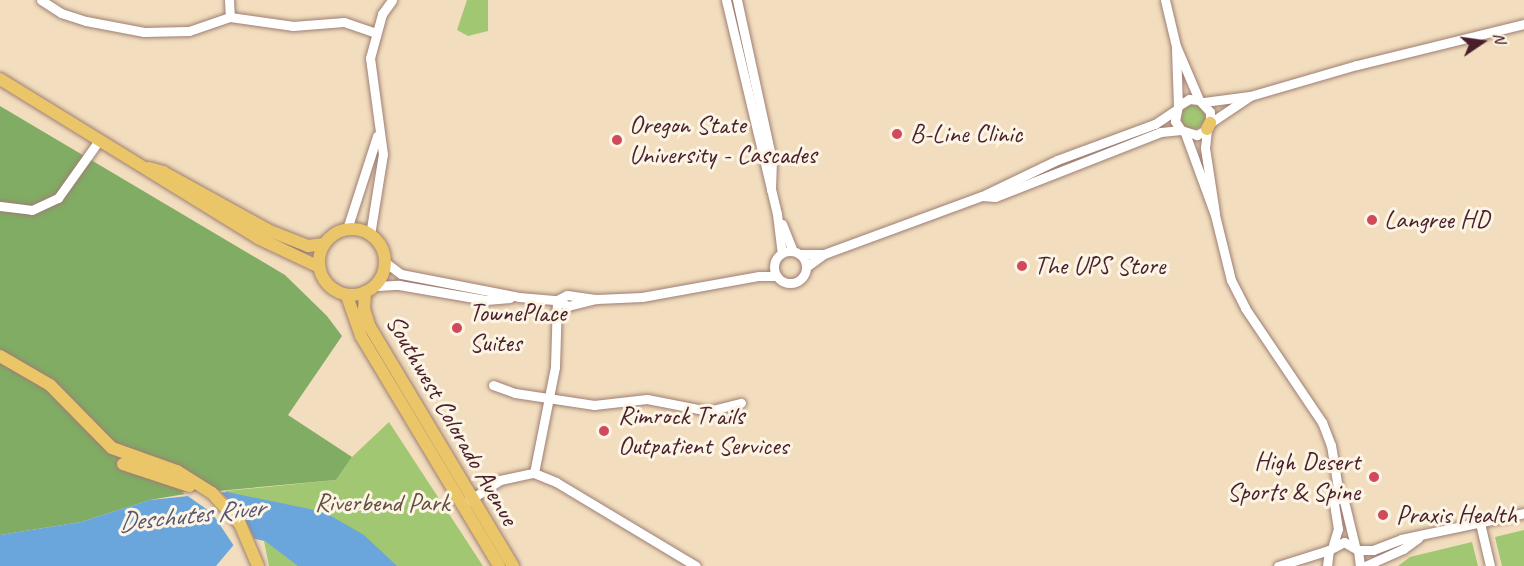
<!DOCTYPE html>
<style>
body{margin:0}
#map{position:relative;width:1524px;height:566px;overflow:hidden;background:#f2debe;font-family:Caveat,sans-serif}
div>[style]{position:absolute}
[style*='--x']{left:calc(var(--x)*1px);top:calc(var(--y)*1px);width:calc(var(--w)*1px);rotate:calc(var(--a)*1deg)}
.green>*{inset:0;background:#a2c772}
.round{border-radius:50%}
.forest>*{inset:0;background:#81ac64}
.water>*{inset:0;background:#6aa6db}
.pier>*{inset:0;background:#f2debe}
.roads{filter:drop-shadow(0 0 2px #9e7e74) drop-shadow(0 0 2px #9e7e74)}
.minor>*{height:9px;margin:-4.5px;padding:0 4.5px;transform-origin:4.5px;border-radius:4.5px;background:#fff}
.minor>.ring{margin:-4.5px;padding:0;box-sizing:content-box;background:none;border:9px solid #fff;border-radius:50%}
.major>*{height:12px;margin:-6px;padding:0 6px;transform-origin:6px;border-radius:6px;background:#eac669}
.major>.ring{margin:-6px;padding:0;box-sizing:content-box;background:none;border:12px solid #eac669;border-radius:50%}
.dots>*{width:16px;height:16px;translate:-50% -50%;box-sizing:border-box;border:3px solid #fcf5e5;border-radius:50%}
span{translate:-50% -50%;white-space:nowrap;text-align:center;line-height:1.15;-webkit-text-stroke:6px #fcf5e5;paint-order:stroke}
.poi-label{font-size:26px;color:#4a1f2b}
.left{translate:0 -50%;text-align:left}
.right{translate:-100% -50%;text-align:right}
.street-label{font-size:26px;color:#4a1f2b}
.park-label{font-size:26px;color:#645140}
.water-label{font-size:27px;color:#575571;font-style:italic}
.north{position:absolute;left:1452px;top:12px;width:60px;height:60px;-webkit-text-stroke:4px #fcf5e5;paint-order:stroke;rotate:77deg;font-size:16px;font-weight:700;line-height:24px;text-align:center;color:#4a1f2b}
.north::after{content:'';display:block;margin:auto;width:21px;height:27px;background:#4a1f2b;clip-path:polygon(50% 0,100% 100%,50% 72%,0 100%)}
</style>
<div id="map">
<div class="green">
<div style="clip-path:polygon(467px 0,488px 0,488px 31px,468px 36px,457px 30px)"></div>
<div class="round" style="left:1181px;top:105px;width:24px;height:24px"></div>
<div style="clip-path:polygon(389px 422px,483px 566px,393px 566px,233px 499px,225px 491px,336px 480px,352px 457px)"></div>
<div style="clip-path:polygon(1524px 530px,1524px 566px,1502px 566px,1495px 537px)"></div>
<div style="clip-path:polygon(259px 539px,281px 540px,319px 566px,269px 566px,264px 541px)"></div>
<div style="clip-path:polygon(1472px 542px,1478px 566px,1398px 566px,1410px 557px)"></div>
</div>
<div class="forest">
<div style="clip-path:polygon(0 106px,285px 275px,327px 316px,342px 336px,288px 415px,352px 457px,336px 480px,185px 494px,150px 500px,81px 522px,0 535px)"></div>
</div>
<div class="water">
<div style="clip-path:polygon(227px 492px,324px 512px,364px 535px,397px 566px,298px 566px,265px 541px,250px 538px,237px 541px,216px 566px,0 566px,0 535px,81px 522px,150px 500px)"></div>
</div>
<div class="pier">
<div style="clip-path:polygon(218px 490px,241px 511px,256px 542px,234px 546px,212px 513px,182px 492px)"></div>
</div>
<div class="roads">
<div class="minor">
<div style="--x:41;--y:0;--w:24;--a:33"></div>
<div style="--x:61;--y:13;--w:26;--a:18"></div>
<div style="--x:86;--y:21;--w:59;--a:10.7"></div>
<div style="--x:144;--y:32;--w:45;--a:-1.3"></div>
<div style="--x:189;--y:31;--w:43;--a:-18.9"></div>
<div style="--x:230;--y:17;--w:64;--a:8.1"></div>
<div style="--x:293;--y:26;--w:51;--a:-4.5"></div>
<div style="--x:344;--y:22;--w:34;--a:19"></div>
<div style="--x:229;--y:0;--w:17;--a:87"></div>
<div style="--x:726;--y:0;--w:220;--a:76.6"></div>
<div style="--x:777;--y:214;--w:38;--a:83"></div>
<div style="--x:737;--y:0;--w:164;--a:77.7"></div>
<div style="--x:772;--y:160;--w:30;--a:92"></div>
<div style="--x:1165;--y:0;--w:47;--a:76.6"></div>
<div style="--x:1176;--y:46;--w:59;--a:66.9"></div>
<div style="--x:1176;--y:49;--w:57;--a:88"></div>
<div style="--x:1204;--y:102;--w:46;--a:-7.4"></div>
<div style="--x:1250;--y:96;--w:111;--a:-16.2"></div>
<div style="--x:1357;--y:65;--w:172;--a:-13.8"></div>
<div style="--x:1210;--y:123;--w:48;--a:-34"></div>
<div style="--x:1207;--y:129;--w:12;--a:149"></div>
<div style="--x:1197;--y:135;--w:17;--a:-163"></div>
<div style="--x:1181;--y:130;--w:11;--a:-124"></div>
<div style="--x:1175;--y:121;--w:15;--a:-79"></div>
<div style="--x:1178;--y:106;--w:13;--a:-32"></div>
<div style="--x:1189;--y:99;--w:10;--a:6"></div>
<div style="--x:1199;--y:100;--w:16;--a:47"></div>
<div style="--x:1210;--y:112;--w:11;--a:90"></div>
<div style="--x:1207;--y:129;--w:19;--a:96"></div>
<div style="--x:1205;--y:148;--w:66;--a:81.3"></div>
<div style="--x:1185;--y:133;--w:87;--a:69.9"></div>
<div style="--x:1215;--y:215;--w:67;--a:76.2"></div>
<div style="--x:1231;--y:280;--w:31;--a:63"></div>
<div style="--x:1245;--y:308;--w:138;--a:56"></div>
<div style="--x:1322;--y:422;--w:25;--a:69"></div>
<div style="--x:1331;--y:445;--w:51;--a:80.9"></div>
<div style="--x:1339;--y:495;--w:8;--a:50"></div>
<div style="--x:1344;--y:501;--w:46;--a:76.3"></div>
<div style="--x:982;--y:196;--w:13;--a:4"></div>
<div style="--x:995;--y:197;--w:178;--a:-21.4"></div>
<div style="--x:1161;--y:132;--w:20;--a:-6"></div>
<div style="--x:0;--y:206;--w:32;--a:7"></div>
<div style="--x:32;--y:210;--w:29;--a:-25"></div>
<div style="--x:58;--y:198;--w:72;--a:-54.6"></div>
<div style="--x:782;--y:224;--w:29;--a:68"></div>
<div style="--x:347;--y:229;--w:98;--a:-72.1"></div>
<div style="--x:370;--y:235;--w:82;--a:-80.9"></div>
<div style="--x:383;--y:154;--w:97;--a:-97.7"></div>
<div style="--x:370;--y:58;--w:46;--a:-74.7"></div>
<div style="--x:382;--y:14;--w:17;--a:-54"></div>
<div class="ring" style="left:774px;top:251px;width:23px;height:23px"></div>
<div style="--x:800;--y:254;--w:24;--a:0"></div>
<div style="--x:385;--y:262;--w:20;--a:37"></div>
<div style="--x:401;--y:274;--w:120;--a:11"></div>
<div style="--x:519;--y:297;--w:38;--a:5"></div>
<div style="--x:557;--y:300;--w:13;--a:29"></div>
<div style="--x:568;--y:306;--w:30;--a:-14"></div>
<div style="--x:806;--y:267;--w:22;--a:-36"></div>
<div style="--x:824;--y:254;--w:168;--a:-20.2"></div>
<div style="--x:982;--y:196;--w:83;--a:-25.6"></div>
<div style="--x:1057;--y:160;--w:104;--a:-20.2"></div>
<div style="--x:1155;--y:124;--w:25;--a:-34"></div>
<div style="--x:377;--y:286;--w:22;--a:-3"></div>
<div style="--x:399;--y:285;--w:88;--a:9.8"></div>
<div style="--x:486;--y:300;--w:24;--a:-5"></div>
<div style="--x:557;--y:300;--w:11;--a:-27"></div>
<div style="--x:567;--y:295;--w:30;--a:8"></div>
<div style="--x:597;--y:299;--w:45;--a:-2.5"></div>
<div style="--x:642;--y:297;--w:119;--a:-10.2"></div>
<div style="--x:759;--y:276;--w:17;--a:0"></div>
<div style="--x:493;--y:385;--w:23;--a:20"></div>
<div style="--x:515;--y:393;--w:80;--a:8.6"></div>
<div style="--x:594;--y:405;--w:53;--a:-6.5"></div>
<div style="--x:647;--y:399;--w:62;--a:11.1"></div>
<div style="--x:708;--y:411;--w:34;--a:-14"></div>
<div style="--x:534;--y:473;--w:108;--a:-78.8"></div>
<div style="--x:555;--y:367;--w:67;--a:-88.3"></div>
<div style="--x:468;--y:501;--w:38;--a:-33"></div>
<div style="--x:500;--y:480;--w:35;--a:-12"></div>
<div style="--x:534;--y:473;--w:24;--a:22"></div>
<div style="--x:556;--y:482;--w:163;--a:31"></div>
<div style="--x:1480;--y:523;--w:44;--a:76.9"></div>
<div style="--x:1333;--y:545;--w:17;--a:-73"></div>
<div style="--x:1338;--y:529;--w:26;--a:-99"></div>
<div style="--x:1334;--y:503;--w:9;--a:-58"></div>
<div style="--x:1358;--y:550;--w:15;--a:0"></div>
<div style="--x:1373;--y:550;--w:30;--a:-21"></div>
<div style="--x:1401;--y:539;--w:126;--a:-11.9"></div>
<div style="--x:1278;--y:566;--w:53;--a:-17.4"></div>
<div style="--x:1327;--y:566;--w:16;--a:-83"></div>
<div style="--x:1329;--y:550;--w:17;--a:-28"></div>
<div style="--x:1344;--y:542;--w:16;--a:30"></div>
<div style="--x:1358;--y:550;--w:16;--a:83"></div>
<div style="--x:1365;--y:566;--w:42;--a:-24.1"></div>
<div style="--x:1403;--y:549;--w:19;--a:-36"></div>
</div>
<div class="major">
<div style="--x:0;--y:79;--w:303;--a:31.6"></div>
<div style="--x:258;--y:238;--w:68;--a:25.4"></div>
<div style="--x:1207;--y:129;--w:7;--a:-63"></div>
<div style="--x:149;--y:168;--w:15;--a:16"></div>
<div style="--x:163;--y:172;--w:122;--a:28.9"></div>
<div style="--x:270;--y:231;--w:41;--a:21.5"></div>
<div style="--x:308;--y:246;--w:16;--a:-7"></div>
<div class="ring" style="left:319px;top:229px;width:54px;height:54px"></div>
<div style="--x:365;--y:292;--w:17;--a:93"></div>
<div style="--x:364;--y:309;--w:19;--a:72"></div>
<div style="--x:370;--y:327;--w:279;--a:59.1"></div>
<div style="--x:347;--y:296;--w:42;--a:70.7"></div>
<div style="--x:361;--y:336;--w:268;--a:59"></div>
<div style="--x:0;--y:356;--w:58;--a:30.1"></div>
<div style="--x:50;--y:385;--w:88;--a:45.5"></div>
<div style="--x:112;--y:448;--w:69;--a:19.5"></div>
<div style="--x:177;--y:471;--w:41;--a:32.2"></div>
<div style="--x:212;--y:493;--w:42;--a:47.9"></div>
<div style="--x:240;--y:524;--w:46;--a:66.8"></div>
<div style="--x:123;--y:464;--w:70;--a:18.4"></div>
</div>
</div>
<div class="dots">
<div style="left:897px;top:134px;background:#d1495b"></div>
<div style="left:617px;top:140px;background:#d1495b"></div>
<div style="left:1372px;top:220px;background:#d1495b"></div>
<div style="left:1022px;top:266px;background:#d1495b"></div>
<div style="left:457px;top:328px;background:#d1495b"></div>
<div style="left:604px;top:431px;background:#d1495b"></div>
<div style="left:1374px;top:477px;background:#d1495b"></div>
<div style="left:1383px;top:515px;background:#d1495b"></div>
</div>
<div class="poi-label">
<span class="left" style="left:629px;top:140px">Oregon State<br>University - Cascades</span>
<span class="left" style="left:910px;top:134px">B-Line Clinic</span>
<span class="left" style="left:1384px;top:220px">Langree HD</span>
<span class="left" style="left:1034px;top:266px">The UPS Store</span>
<span class="left" style="left:469px;top:328px">TownePlace<br>Suites</span>
<span class="left" style="left:618px;top:431px">Rimrock Trails<br>Outpatient Services</span>
<span class="right" style="left:1360px;top:477px">High Desert<br>Sports &amp; Spine</span>
<span class="left" style="left:1396px;top:515px">Praxis Health</span>
</div>
<div class="street-label">
<span style="left:452px;top:420px;rotate:60deg">Southwest Colorado Avenue</span>
</div>
<div class="park-label">
<span style="left:382px;top:503px">Riverbend Park</span>
</div>
<div class="water-label">
<span style="left:191px;top:515px;rotate:-6deg">Deschutes River</span>
</div>
<div class="north">N</div>
</div>
